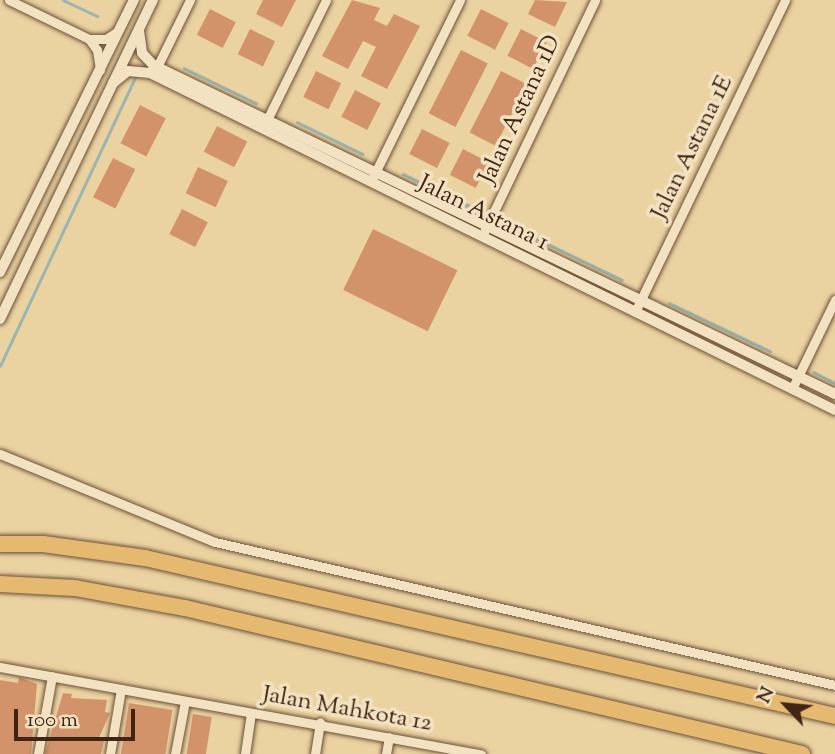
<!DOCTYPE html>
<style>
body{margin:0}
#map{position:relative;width:835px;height:754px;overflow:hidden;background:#ebd2a1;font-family:"Sorts Mill Goudy",serif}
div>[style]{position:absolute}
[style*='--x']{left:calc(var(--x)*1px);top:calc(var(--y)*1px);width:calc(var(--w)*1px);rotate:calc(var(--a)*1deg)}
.stream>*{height:2.5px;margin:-1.25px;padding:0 1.25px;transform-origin:1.25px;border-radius:1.25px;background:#9cb5b0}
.building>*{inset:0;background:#d3936a;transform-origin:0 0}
.roads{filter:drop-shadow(0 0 2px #6b5037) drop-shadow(0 0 2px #6b5037)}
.minor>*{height:9px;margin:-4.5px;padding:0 4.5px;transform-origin:4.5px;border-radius:4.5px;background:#f2e2c2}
.tertiary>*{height:10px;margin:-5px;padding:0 5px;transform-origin:5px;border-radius:5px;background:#f2e2c2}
.motorway>*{height:16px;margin:-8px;padding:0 8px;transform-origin:8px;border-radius:8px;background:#e6b970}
span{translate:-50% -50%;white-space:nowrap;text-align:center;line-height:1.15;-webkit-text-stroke:7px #f2e2c2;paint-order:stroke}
.street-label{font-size:24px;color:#402414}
.north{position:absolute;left:751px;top:670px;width:70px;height:70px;-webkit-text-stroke:5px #f2e2c2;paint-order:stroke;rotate:296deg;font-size:19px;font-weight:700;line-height:28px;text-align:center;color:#402414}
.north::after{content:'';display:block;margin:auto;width:24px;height:32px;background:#402414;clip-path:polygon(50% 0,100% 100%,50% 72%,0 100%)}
.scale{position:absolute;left:14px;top:709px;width:121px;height:32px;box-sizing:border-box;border:4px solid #402414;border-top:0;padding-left:9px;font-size:21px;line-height:24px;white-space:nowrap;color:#402414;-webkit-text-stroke:5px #f2e2c2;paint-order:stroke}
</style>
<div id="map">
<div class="stream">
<div style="--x:63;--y:0;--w:38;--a:25"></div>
<div style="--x:184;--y:68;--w:80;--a:25.9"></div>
<div style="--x:297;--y:122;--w:73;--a:25.9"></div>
<div style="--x:403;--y:174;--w:74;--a:25.5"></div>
<div style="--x:511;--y:226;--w:123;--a:25.9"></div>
<div style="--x:669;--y:303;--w:112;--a:25.4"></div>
<div style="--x:0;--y:366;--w:318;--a:-64.9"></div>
<div style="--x:814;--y:372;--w:24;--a:28"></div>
</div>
<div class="building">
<div style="clip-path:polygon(263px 0,296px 0,282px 27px,256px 14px)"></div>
<div style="clip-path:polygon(352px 0,380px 8px,374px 20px,387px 26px,394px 14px,420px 26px,387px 89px,361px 76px,376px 47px,363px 41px,348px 69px,322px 56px)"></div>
<div style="clip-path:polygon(535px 0,567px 2px,555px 27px,528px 14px)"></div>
<div style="left:210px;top:9px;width:29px;height:29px;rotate:27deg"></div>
<div style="left:481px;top:9px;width:31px;height:30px;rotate:27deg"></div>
<div style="left:250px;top:29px;width:28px;height:28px;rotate:26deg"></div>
<div style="left:521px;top:29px;width:29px;height:30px;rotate:27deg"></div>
<div style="left:461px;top:50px;width:30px;height:71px;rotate:27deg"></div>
<div style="left:316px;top:71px;width:28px;height:29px;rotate:26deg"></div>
<div style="left:501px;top:71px;width:29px;height:69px;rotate:27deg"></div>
<div style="left:355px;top:90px;width:29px;height:30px;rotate:27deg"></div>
<div style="left:140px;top:105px;width:29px;height:43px;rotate:27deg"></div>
<div style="left:217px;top:126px;width:34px;height:29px;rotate:27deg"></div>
<div style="left:422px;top:129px;width:31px;height:28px;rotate:27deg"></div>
<div style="left:463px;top:149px;width:29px;height:29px;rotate:27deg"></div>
<div style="left:113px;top:158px;width:25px;height:44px;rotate:27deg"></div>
<div style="left:198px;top:167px;width:33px;height:29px;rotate:25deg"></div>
<div style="left:182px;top:209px;width:29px;height:28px;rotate:27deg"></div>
<div style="left:373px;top:229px;width:94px;height:68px;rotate:26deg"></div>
<div style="clip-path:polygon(19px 677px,37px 684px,31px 754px,0 754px,0 680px,18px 683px)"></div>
<div style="clip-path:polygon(63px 693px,72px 694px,71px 698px,107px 700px,105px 712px,110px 713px,98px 740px,104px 741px,101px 754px,45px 754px)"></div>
<div style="left:129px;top:703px;width:44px;height:52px;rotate:9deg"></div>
<div style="left:193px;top:714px;width:19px;height:41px;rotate:9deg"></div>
</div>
<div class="roads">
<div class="minor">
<div style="--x:9;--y:0;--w:89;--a:26"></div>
<div style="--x:89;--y:39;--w:17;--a:0"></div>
<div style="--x:106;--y:39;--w:14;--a:-34"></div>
<div style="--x:89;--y:39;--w:14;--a:54"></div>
<div style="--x:97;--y:50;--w:20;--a:81"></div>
<div style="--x:157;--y:67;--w:75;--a:-63.8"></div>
<div style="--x:265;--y:124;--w:138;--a:-63.8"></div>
<div style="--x:373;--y:177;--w:197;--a:-63.8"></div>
<div style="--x:484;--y:232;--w:257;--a:-64.4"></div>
<div style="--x:635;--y:312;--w:346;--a:-64.3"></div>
<div style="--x:792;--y:389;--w:99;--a:-64.2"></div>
<div style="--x:0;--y:454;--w:232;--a:22.3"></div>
<div style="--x:215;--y:542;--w:636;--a:12.99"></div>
<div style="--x:0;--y:667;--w:489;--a:10.3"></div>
<div style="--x:38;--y:754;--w:79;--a:-79.8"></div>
<div style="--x:110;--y:754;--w:66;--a:-80.4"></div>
<div style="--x:175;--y:754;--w:54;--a:-79.3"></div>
<div style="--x:245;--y:754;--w:41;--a:-81.7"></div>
<div style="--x:315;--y:754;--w:32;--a:-81"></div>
<div style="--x:386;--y:754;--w:17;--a:-80"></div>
</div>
<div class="tertiary">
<div style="--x:139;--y:31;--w:22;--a:82"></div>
<div style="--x:142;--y:53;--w:16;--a:47"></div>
<div style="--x:153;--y:65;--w:757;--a:25.75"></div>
<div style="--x:113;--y:83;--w:19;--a:-39"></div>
<div style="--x:128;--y:71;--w:22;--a:5"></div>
<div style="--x:150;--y:73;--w:763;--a:26.2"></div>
<div style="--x:0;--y:272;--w:303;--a:-63.8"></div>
<div style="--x:0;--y:319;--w:354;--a:-64.4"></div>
</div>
<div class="motorway">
<div style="--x:0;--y:544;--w:43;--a:0"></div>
<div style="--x:43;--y:544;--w:103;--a:7.8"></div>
<div style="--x:145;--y:558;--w:708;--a:12.9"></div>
<div style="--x:0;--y:584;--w:75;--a:3.1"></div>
<div style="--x:75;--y:588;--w:112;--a:10.3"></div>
<div style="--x:185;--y:608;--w:634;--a:13.31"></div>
</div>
</div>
<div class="street-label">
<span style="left:521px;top:110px;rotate:-65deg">Jalan Astana 1D</span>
<span style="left:693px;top:148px;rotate:-64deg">Jalan Astana 1E</span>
<span style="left:483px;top:214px;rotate:26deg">Jalan Astana 1</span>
<span style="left:347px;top:710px;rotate:10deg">Jalan Mahkota 12</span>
</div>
<div class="north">N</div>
<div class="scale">100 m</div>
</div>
